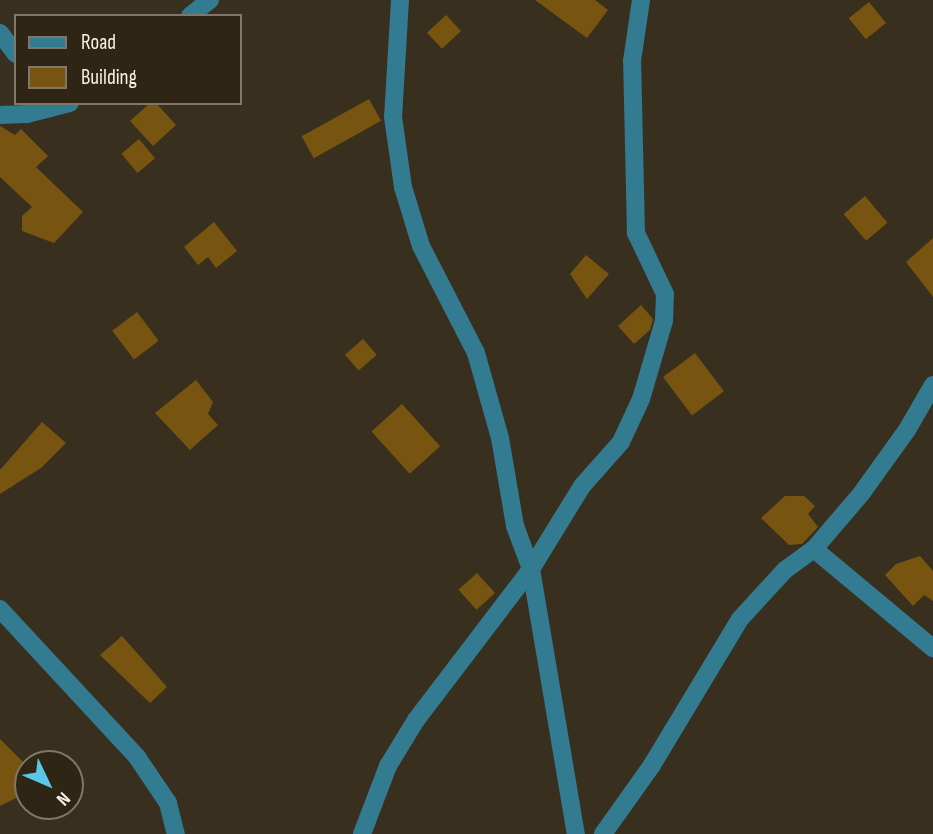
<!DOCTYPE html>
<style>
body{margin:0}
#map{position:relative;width:933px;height:834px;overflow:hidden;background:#392f1e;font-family:"Sofia Sans Condensed",sans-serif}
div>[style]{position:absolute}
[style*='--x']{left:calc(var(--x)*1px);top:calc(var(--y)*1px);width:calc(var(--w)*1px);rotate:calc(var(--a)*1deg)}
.building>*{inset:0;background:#775510;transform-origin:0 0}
.street>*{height:18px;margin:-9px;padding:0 9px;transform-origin:9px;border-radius:9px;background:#327b90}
span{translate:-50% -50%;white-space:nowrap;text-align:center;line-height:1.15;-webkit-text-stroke:5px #2f2515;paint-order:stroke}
.legend{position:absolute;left:14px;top:14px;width:228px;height:91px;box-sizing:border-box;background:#2f2515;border:2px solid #7f7769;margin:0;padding:9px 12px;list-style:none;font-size:21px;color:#f8f1e7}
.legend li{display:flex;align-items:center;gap:14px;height:35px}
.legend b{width:35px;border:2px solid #7f7769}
.north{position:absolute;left:14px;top:750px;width:70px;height:70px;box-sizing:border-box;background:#2f2515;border:2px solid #7f7769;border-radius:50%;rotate:134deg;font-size:19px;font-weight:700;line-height:28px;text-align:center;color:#f8f1e7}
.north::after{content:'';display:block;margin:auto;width:24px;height:32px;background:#5bc7e7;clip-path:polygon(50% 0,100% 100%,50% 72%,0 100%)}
</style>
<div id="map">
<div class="building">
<div style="clip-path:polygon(535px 0,595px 0,608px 10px,587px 38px)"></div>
<div style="left:869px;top:2px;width:27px;height:26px;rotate:51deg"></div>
<div style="left:446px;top:15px;width:22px;height:26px;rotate:47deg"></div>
<div style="left:369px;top:99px;width:25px;height:77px;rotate:61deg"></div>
<div style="clip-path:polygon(150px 103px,156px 103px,176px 125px,153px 146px,130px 121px)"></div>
<div style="clip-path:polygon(0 126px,15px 135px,21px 129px,48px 156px,36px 167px,83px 212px,54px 243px,22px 231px,22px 216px,32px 207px,0 177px)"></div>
<div style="left:139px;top:139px;width:25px;height:23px;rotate:50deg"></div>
<div style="left:865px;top:196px;width:35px;height:28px;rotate:50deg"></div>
<div style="clip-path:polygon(214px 222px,237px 251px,216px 268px,208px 257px,198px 265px,184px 247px)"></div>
<div style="clip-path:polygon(933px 238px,933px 297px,906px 262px)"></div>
<div style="clip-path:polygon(586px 255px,609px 274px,587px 299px,570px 274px)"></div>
<div style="clip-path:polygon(641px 305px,653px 319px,650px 330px,634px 344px,618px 326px)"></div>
<div style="left:137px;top:312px;width:36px;height:31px;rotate:53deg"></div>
<div style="left:363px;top:339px;width:21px;height:24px;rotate:49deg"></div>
<div style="left:695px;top:353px;width:48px;height:40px;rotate:53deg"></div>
<div style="clip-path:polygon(196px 380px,213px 402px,208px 414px,218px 425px,190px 450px,155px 413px)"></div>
<div style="left:402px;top:404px;width:57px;height:41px;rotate:48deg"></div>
<div style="clip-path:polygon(42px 422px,66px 443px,41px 468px,0 494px,0 470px)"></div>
<div style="clip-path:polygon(785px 496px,804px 496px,815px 506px,808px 514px,818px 527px,802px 544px,789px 545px,761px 518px)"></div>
<div style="clip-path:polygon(920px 556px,933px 571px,933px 601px,924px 595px,913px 606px,885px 575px,896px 564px)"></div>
<div style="left:477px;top:573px;width:27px;height:25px;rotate:48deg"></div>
<div style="clip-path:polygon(122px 636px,167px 687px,150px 703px,100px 655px)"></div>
<div style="clip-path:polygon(0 739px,28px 767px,26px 793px,0 806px)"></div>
</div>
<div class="street">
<div style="--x:400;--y:0;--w:117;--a:93.4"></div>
<div style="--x:393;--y:117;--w:71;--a:81.9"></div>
<div style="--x:403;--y:187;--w:62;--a:73"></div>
<div style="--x:421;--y:246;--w:120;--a:62.8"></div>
<div style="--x:476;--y:353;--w:88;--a:74.2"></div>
<div style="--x:500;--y:438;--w:89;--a:80.3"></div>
<div style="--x:515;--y:526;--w:46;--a:69.6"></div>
<div style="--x:531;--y:569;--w:269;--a:80.4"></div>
<div style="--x:190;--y:16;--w:26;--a:-39"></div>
<div style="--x:0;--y:33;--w:26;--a:53"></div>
<div style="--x:0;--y:115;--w:27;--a:-2"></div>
<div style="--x:27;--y:114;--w:44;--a:-14.3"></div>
<div style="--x:814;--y:549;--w:155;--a:39.8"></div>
<div style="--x:0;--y:609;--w:202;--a:47.2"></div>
<div style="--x:137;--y:757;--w:55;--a:56"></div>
<div style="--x:168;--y:803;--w:32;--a:76"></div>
<div style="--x:362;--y:834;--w:73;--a:-69.1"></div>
<div style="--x:388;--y:766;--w:54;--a:-58.7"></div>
<div style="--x:416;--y:720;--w:190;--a:-52.7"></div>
<div style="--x:531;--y:569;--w:97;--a:-58.4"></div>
<div style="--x:582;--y:486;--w:59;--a:-48.4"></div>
<div style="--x:621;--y:442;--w:47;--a:-65.1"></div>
<div style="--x:641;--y:399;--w:81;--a:-73.6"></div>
<div style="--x:664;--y:321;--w:27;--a:-88"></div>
<div style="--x:665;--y:294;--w:68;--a:-115.4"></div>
<div style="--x:636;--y:233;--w:172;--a:-91.3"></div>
<div style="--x:632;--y:61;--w:62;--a:-81.6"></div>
<div style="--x:603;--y:834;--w:85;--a:-54.6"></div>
<div style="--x:652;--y:765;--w:170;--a:-58.9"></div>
<div style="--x:740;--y:619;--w:67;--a:-47.4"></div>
<div style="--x:785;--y:570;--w:36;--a:-36"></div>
<div style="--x:814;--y:549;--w:72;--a:-49.5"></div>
<div style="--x:861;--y:494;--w:79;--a:-54.3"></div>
<div style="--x:907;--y:430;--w:52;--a:-60"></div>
</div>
<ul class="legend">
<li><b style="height:9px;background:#327b90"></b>Road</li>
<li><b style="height:19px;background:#775510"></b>Building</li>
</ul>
<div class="north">N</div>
</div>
